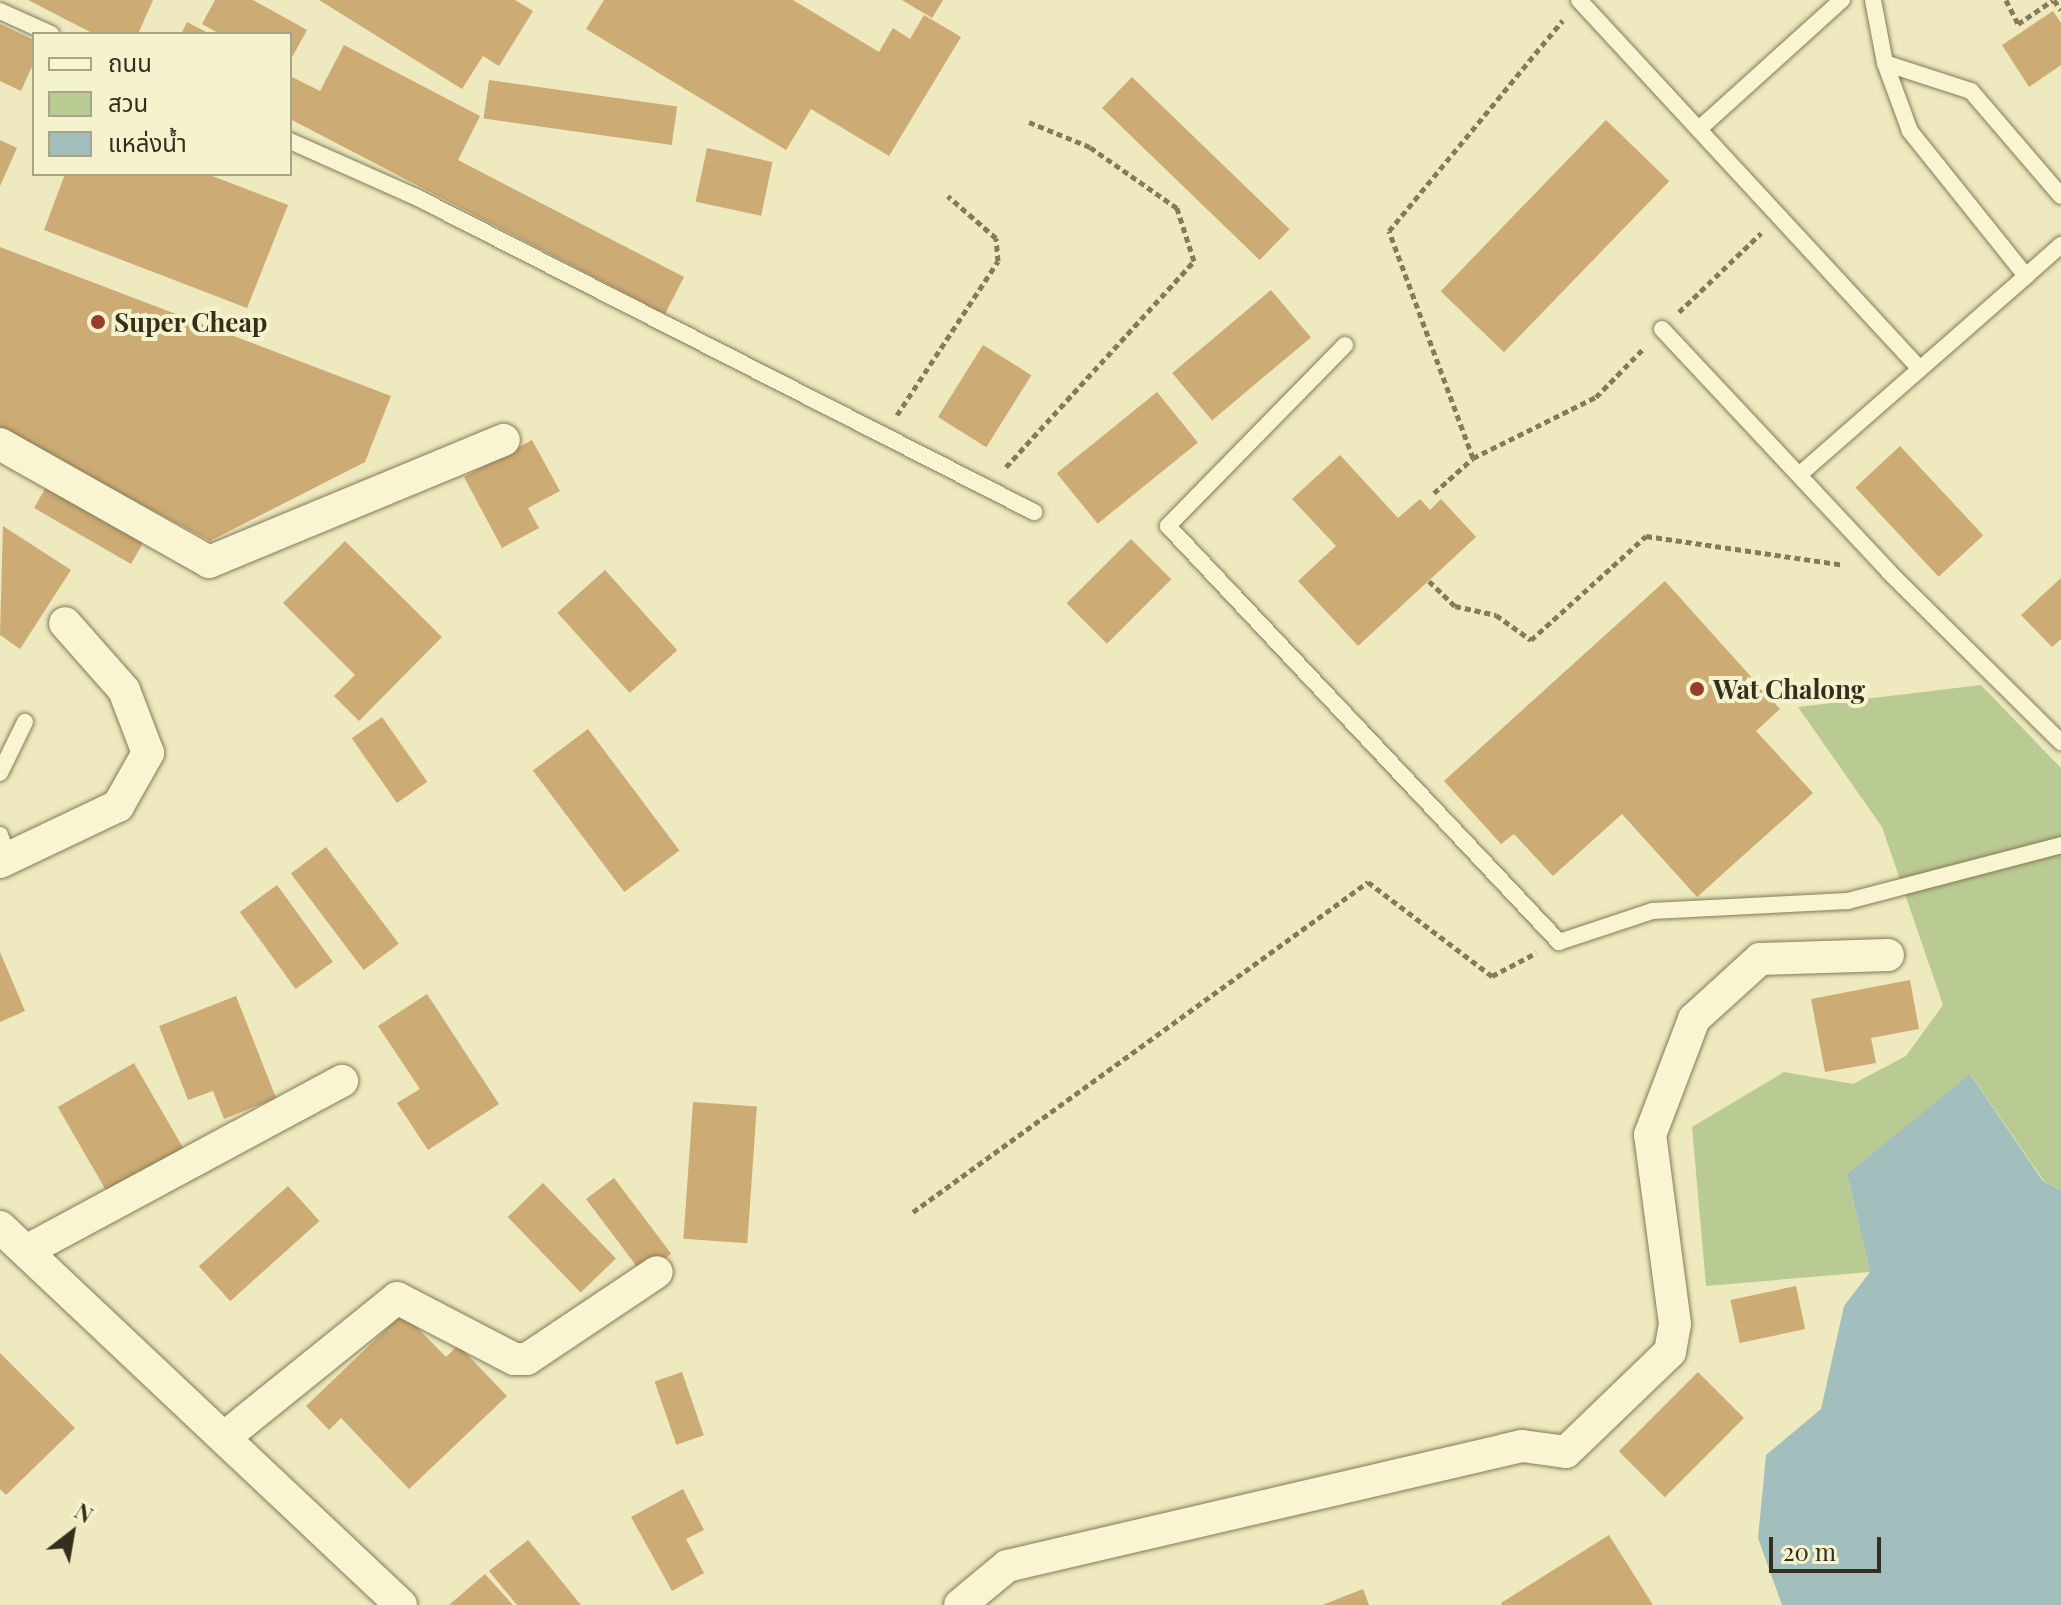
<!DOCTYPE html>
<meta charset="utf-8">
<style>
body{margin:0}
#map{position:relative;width:2061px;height:1605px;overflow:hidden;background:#eee9bf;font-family:"Playfair Display","Noto Sans Thai",serif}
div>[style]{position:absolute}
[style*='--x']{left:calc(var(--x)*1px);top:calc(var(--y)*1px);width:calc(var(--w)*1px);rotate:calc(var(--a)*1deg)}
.green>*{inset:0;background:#b9cb93}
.water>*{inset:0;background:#a2bfbd}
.building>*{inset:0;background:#ccab74;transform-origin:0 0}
.path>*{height:5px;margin-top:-2.5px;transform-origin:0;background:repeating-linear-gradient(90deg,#867a57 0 6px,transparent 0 10px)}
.roads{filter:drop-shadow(0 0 2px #867a57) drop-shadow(0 0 2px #867a57)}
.lane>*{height:16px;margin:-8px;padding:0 8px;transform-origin:8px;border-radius:8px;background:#f9f5d2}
.street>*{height:32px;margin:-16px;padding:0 16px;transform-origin:16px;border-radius:16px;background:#f9f5d2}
.dots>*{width:22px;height:22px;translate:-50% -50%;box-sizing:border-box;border:4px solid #f5f2ce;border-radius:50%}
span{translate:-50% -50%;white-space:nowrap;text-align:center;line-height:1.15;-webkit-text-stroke:8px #f5f2ce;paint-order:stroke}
.poi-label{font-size:26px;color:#352e1c;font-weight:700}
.left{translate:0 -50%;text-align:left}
.legend{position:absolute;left:32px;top:32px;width:260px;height:144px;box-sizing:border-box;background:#f5f2ce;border:2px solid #a8a487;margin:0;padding:10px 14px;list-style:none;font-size:24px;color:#352e1c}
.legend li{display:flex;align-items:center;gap:16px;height:40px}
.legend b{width:40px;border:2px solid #a8a487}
.north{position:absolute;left:32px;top:1493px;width:80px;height:80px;-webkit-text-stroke:6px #f5f2ce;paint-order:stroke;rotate:31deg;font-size:22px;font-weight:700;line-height:32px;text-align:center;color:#352e1c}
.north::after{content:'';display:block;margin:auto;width:28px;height:36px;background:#352e1c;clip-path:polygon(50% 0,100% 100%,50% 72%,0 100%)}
.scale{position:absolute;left:1769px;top:1537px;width:112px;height:36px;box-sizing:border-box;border:4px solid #352e1c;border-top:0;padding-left:10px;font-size:24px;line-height:28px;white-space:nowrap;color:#352e1c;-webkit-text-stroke:6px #f5f2ce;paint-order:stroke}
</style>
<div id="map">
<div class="green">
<div style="clip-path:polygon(1981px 685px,2061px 768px,2061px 1190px,2044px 1181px,1971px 1075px,1847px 1174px,1870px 1272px,1706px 1286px,1692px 1127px,1784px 1072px,1853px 1084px,1906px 1056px,1943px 1005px,1882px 827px,1798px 707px)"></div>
</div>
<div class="water">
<div style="clip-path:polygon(1970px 1074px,2043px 1181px,2061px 1190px,2061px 1605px,1782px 1605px,1758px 1538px,1766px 1455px,1821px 1409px,1844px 1306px,1870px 1272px,1847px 1174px)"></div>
</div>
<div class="building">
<div style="clip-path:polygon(28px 0,153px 0,138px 34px,94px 34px)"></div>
<div style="clip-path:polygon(215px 0,253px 0,307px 30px,290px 61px,290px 34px,220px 34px,202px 24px)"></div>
<div style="clip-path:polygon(319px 0,515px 0,533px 11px,499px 66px,483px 56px,462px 89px)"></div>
<div style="clip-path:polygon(604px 0,793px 0,879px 52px,893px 28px,910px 39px,924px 15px,961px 37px,889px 156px,811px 109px,786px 150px,586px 29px)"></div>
<div style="clip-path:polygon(902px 0,943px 0,932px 18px)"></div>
<div style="clip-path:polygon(2053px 11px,2061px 23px,2061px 65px,2029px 87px,2002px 45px)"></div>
<div style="clip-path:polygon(187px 22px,210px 34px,181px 34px)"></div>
<div style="clip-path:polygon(0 24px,34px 40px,34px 62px,21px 91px,0 81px)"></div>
<div style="clip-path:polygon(344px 45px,480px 116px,458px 160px,684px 277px,665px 314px,290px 119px,290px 76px,320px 91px)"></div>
<div style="left:1132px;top:77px;width:219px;height:43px;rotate:44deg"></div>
<div style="left:489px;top:80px;width:190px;height:39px;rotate:8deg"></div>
<div style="left:1606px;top:120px;width:88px;height:238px;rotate:44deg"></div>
<div style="clip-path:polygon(0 140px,17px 148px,0 186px)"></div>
<div style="left:707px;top:148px;width:67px;height:55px;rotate:12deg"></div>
<div style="clip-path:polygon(65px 174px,207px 174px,288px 205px,247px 308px,44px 230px)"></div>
<div style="clip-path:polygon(0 247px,391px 396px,365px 462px,210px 541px,0 429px)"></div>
<div style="left:1271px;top:290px;width:62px;height:129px;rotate:50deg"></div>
<div style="left:983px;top:345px;width:57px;height:85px;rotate:32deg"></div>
<div style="left:1157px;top:392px;width:65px;height:129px;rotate:51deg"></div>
<div style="clip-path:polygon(532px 440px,560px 491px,528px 508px,539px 528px,502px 548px,464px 477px)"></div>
<div style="left:1900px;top:446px;width:122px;height:61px;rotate:47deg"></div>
<div style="clip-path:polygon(1340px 455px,1398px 518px,1420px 499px,1430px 510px,1441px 499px,1476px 537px,1358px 646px,1298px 581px,1336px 546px,1292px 499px)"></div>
<div style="left:53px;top:475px;width:112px;height:38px;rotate:30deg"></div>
<div style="clip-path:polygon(3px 526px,71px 570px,20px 649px,0 635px)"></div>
<div style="left:1131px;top:539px;width:57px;height:91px;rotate:45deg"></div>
<div style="clip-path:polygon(345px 541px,442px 637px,359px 721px,334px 696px,355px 675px,283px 603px)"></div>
<div style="left:605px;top:570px;width:108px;height:64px;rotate:48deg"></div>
<div style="clip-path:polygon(2061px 578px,2061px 639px,2052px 647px,2021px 615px)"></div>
<div style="clip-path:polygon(1665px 581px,1780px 709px,1756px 731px,1813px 793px,1697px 897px,1622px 814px,1553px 876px,1514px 834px,1501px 844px,1444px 781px)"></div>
<div style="left:382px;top:717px;width:79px;height:37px;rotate:55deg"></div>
<div style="left:588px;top:729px;width:152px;height:69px;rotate:53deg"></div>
<div style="left:326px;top:847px;width:121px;height:44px;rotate:53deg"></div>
<div style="left:277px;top:885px;width:95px;height:46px;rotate:54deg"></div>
<div style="clip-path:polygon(0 952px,25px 1011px,0 1022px)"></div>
<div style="clip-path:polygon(1910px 980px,1919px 1029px,1871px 1038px,1876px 1063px,1825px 1072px,1811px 999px)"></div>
<div style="clip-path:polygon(427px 994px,499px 1104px,428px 1150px,397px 1103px,420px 1089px,378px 1026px)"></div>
<div style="clip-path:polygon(236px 996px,276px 1098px,224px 1119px,213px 1091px,188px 1100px,159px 1026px)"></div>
<div style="left:134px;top:1063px;width:100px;height:88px;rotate:60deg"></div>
<div style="left:693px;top:1102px;width:64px;height:137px;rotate:4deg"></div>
<div style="left:614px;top:1178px;width:95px;height:35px;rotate:53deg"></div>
<div style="left:543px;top:1183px;width:105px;height:49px;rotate:46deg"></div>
<div style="left:288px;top:1186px;width:47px;height:120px;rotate:48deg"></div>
<div style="left:1796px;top:1286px;width:44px;height:67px;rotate:78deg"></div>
<div style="clip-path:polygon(403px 1313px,446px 1357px,458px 1345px,507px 1396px,409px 1489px,341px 1418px,329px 1430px,306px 1406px)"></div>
<div style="clip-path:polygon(0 1353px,75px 1428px,6px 1495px,0 1489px)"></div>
<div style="left:682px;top:1372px;width:67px;height:29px;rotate:71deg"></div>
<div style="left:1698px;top:1372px;width:65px;height:112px;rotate:45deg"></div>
<div style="clip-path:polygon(683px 1489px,704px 1530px,686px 1539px,704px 1573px,672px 1591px,631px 1517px)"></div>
<div style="clip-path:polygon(1609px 1535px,1653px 1605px,1502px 1605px,1501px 1603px)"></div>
<div style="clip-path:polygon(528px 1540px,581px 1605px,517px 1605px,489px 1571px)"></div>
<div style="clip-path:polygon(485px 1574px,513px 1605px,449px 1605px)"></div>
<div style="clip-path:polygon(1363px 1589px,1369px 1605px,1322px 1605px)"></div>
</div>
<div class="path">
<div style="--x:2006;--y:0;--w:27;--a:63"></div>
<div style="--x:2018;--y:24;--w:42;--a:-34.4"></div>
<div style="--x:2054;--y:0;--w:12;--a:55"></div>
<div style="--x:1679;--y:312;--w:114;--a:-43.9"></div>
<div style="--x:897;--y:415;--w:184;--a:-56.7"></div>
<div style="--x:998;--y:261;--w:23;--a:-95"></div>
<div style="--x:996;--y:238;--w:64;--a:-138.8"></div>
<div style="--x:1473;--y:458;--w:242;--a:-110.3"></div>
<div style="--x:1389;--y:231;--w:273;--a:-50.5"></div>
<div style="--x:1006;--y:467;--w:279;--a:-47.6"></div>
<div style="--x:1194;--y:261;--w:56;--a:-107.8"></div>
<div style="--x:1177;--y:208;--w:106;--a:-145"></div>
<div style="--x:1090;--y:147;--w:66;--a:-157.7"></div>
<div style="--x:1434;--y:493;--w:52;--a:-41.9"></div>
<div style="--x:1473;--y:458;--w:137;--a:-26.4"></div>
<div style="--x:1596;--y:397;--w:69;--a:-45.6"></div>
<div style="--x:1429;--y:581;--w:36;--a:44"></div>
<div style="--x:1455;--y:606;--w:42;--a:12.4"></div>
<div style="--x:1496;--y:615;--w:43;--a:35.5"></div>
<div style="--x:1531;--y:640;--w:155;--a:-42.1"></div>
<div style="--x:1646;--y:536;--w:200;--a:8.3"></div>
<div style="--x:913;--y:1212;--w:562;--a:-35.95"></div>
<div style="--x:1368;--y:882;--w:156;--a:37.2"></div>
<div style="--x:1492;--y:976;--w:50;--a:-27.6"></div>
</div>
<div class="roads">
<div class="lane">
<div style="--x:1579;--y:0;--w:502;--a:47.26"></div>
<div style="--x:0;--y:11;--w:56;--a:24.3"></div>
<div style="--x:1885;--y:63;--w:90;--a:18"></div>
<div style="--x:1971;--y:91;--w:138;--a:49.4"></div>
<div style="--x:1699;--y:129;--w:193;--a:-42.1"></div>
<div style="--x:290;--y:141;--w:138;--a:24"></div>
<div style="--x:416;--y:197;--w:694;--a:27.01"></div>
<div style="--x:2026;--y:276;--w:47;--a:-41.5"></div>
<div style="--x:1662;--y:329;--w:333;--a:46.9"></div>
<div style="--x:1889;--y:572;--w:242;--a:44.7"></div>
<div style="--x:1345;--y:345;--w:253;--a:134.4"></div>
<div style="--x:1168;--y:526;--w:571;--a:46.77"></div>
<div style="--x:1559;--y:942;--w:98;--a:-18.4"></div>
<div style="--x:1652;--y:911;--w:196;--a:-2.9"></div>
<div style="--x:1848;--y:901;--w:220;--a:-14.7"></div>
<div style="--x:1799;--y:475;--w:302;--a:-41.2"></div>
<div style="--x:2026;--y:276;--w:186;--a:-128.7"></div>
<div style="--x:1910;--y:131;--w:72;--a:-110.2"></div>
<div style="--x:1885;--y:63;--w:64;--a:-100.8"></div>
<div style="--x:0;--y:773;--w:57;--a:-63.9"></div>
<div style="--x:0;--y:835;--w:24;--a:71"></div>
</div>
<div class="street">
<div style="--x:0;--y:444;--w:240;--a:29.4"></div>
<div style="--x:209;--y:562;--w:319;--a:-22.5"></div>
<div style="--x:0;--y:862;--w:131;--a:-25.4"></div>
<div style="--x:118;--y:806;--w:61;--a:-60.5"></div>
<div style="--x:148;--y:753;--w:67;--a:-110.9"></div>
<div style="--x:124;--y:690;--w:89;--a:-131.4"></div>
<div style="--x:0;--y:1227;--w:551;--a:43.31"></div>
<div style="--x:26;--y:1251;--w:359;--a:-28.3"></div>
<div style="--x:225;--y:1437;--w:221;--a:-38.9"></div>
<div style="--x:397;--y:1298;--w:132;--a:27.5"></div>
<div style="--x:514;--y:1359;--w:13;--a:0"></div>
<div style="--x:527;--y:1359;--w:156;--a:-33.8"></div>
<div style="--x:960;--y:1605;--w:61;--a:-39.7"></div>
<div style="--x:1007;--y:1566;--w:529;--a:-13.12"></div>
<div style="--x:1522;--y:1446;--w:44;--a:7.8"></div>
<div style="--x:1566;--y:1452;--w:144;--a:-43.9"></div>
<div style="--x:1670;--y:1352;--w:28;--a:-80"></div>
<div style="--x:1675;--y:1324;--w:191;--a:-97.5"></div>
<div style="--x:1650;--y:1135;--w:124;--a:-69.2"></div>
<div style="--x:1694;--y:1019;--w:89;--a:-42.3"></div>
<div style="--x:1760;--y:959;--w:128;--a:-1.8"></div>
</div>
</div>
<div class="dots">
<div style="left:98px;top:322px;background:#953d27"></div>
<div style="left:1697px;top:689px;background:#953d27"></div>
</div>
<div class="poi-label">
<span class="left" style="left:114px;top:322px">Super Cheap</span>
<span class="left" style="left:1713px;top:689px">Wat Chalong</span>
</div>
<ul class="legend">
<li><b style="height:10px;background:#f9f5d2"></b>ถนน</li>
<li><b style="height:22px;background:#b9cb93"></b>สวน</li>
<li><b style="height:22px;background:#a2bfbd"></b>แหล่งน้ำ</li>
</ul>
<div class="north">N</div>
<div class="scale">20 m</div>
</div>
